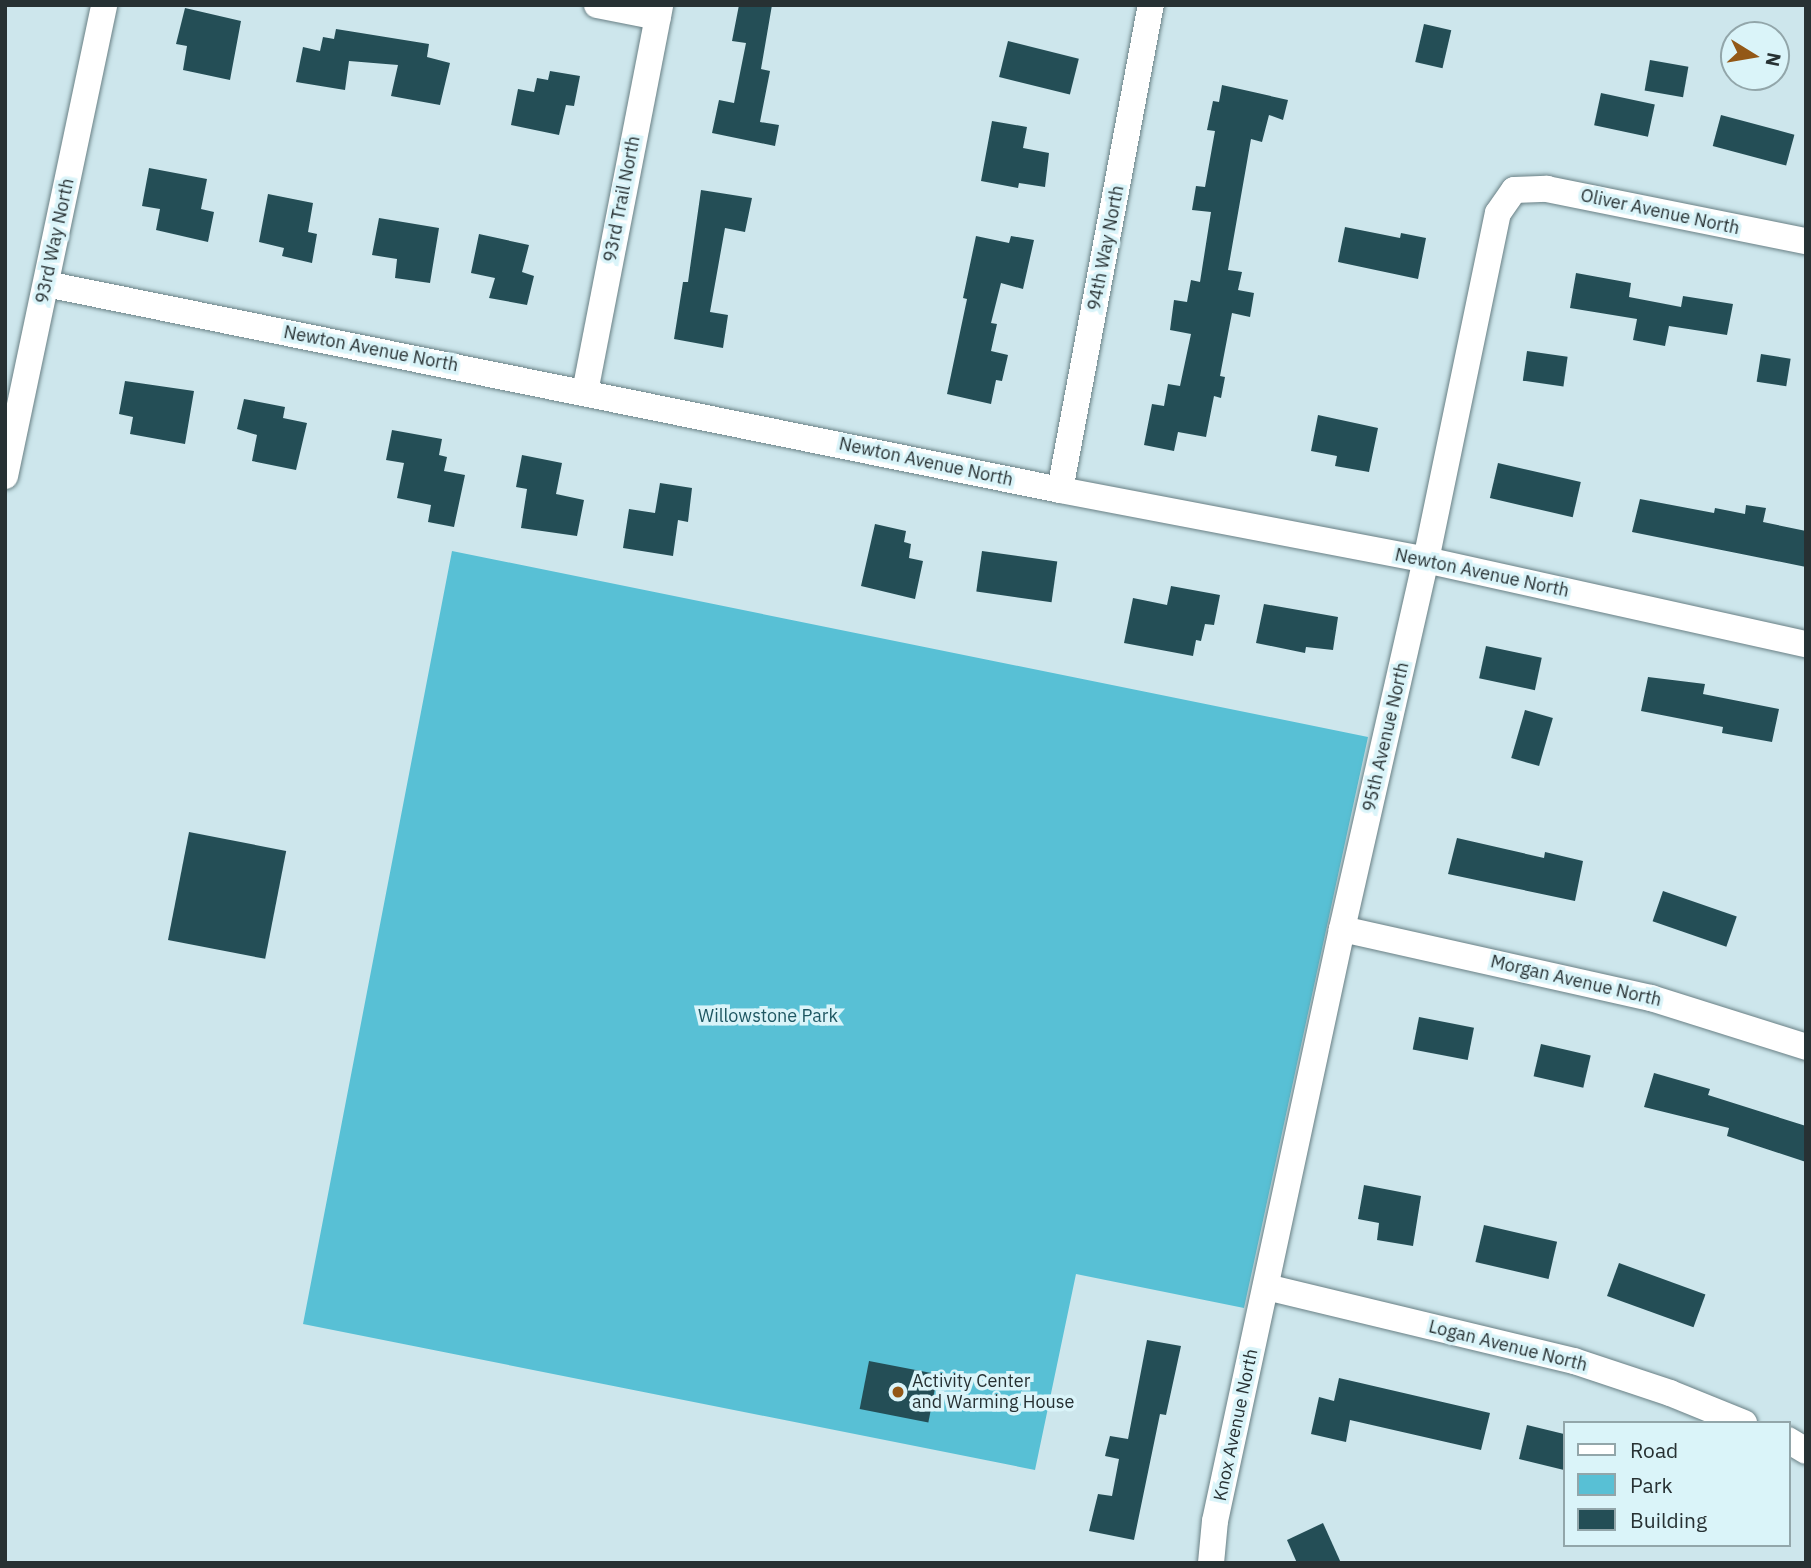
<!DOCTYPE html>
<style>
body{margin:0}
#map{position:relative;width:1811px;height:1568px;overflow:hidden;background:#cde6ec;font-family:"IBM Plex Sans",sans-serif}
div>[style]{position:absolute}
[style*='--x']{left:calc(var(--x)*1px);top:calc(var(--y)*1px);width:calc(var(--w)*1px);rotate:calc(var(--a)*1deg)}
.green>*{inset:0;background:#58c0d5}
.building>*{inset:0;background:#244e56;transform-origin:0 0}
.roads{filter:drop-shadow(0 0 2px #698085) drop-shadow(0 0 2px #698085)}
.street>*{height:26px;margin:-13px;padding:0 13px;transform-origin:13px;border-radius:13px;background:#fff}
.dots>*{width:19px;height:19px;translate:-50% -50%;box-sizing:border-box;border:4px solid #daf4f9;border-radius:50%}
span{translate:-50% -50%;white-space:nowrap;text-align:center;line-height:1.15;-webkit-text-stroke:7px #daf4f9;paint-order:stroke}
.street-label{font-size:18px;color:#273133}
.park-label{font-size:18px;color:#1e5762}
.poi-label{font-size:18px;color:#273133}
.left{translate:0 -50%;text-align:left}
.frame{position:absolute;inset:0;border:7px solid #273133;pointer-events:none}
.legend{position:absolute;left:1563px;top:1421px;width:228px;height:126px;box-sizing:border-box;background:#daf4f9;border:2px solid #92a6aa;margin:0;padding:9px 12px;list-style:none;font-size:21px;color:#273133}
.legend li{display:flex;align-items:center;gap:14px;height:35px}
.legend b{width:35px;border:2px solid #92a6aa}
.north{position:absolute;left:1720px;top:21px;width:70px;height:70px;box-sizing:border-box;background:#daf4f9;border:2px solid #92a6aa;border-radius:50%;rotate:101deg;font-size:19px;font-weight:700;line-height:28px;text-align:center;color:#273133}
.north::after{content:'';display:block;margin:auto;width:24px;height:32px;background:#935817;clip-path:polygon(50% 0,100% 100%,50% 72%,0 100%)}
</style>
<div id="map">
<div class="green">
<div style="clip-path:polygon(452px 551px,1368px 737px,1244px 1308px,1076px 1274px,1035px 1470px,303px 1324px)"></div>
</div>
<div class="building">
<div style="clip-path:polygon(739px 5px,772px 5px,761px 69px,770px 71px,760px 122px,779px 125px,775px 146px,712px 133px,719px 100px,734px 103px,746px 43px,732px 41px)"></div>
<div style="clip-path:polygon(185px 8px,241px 21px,230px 80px,183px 70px,187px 46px,176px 44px)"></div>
<div style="left:1424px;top:24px;width:28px;height:39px;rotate:13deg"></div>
<div style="clip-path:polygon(336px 29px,429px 44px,427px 57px,450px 63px,440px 105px,391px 96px,398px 65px,349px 61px,345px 90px,296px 82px,303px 47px,320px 51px,323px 37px,334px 39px)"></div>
<div style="left:1008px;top:41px;width:73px;height:37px;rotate:14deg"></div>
<div style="left:1650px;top:60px;width:39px;height:31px;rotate:10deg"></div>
<div style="clip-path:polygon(550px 71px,580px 76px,574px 106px,566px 105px,559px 135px,511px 125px,518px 89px,534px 92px,537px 78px,548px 80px)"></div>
<div style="clip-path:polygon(1222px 85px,1288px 100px,1283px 120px,1269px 115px,1262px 142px,1251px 139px,1228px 270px,1242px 272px,1238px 290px,1254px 293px,1250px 317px,1232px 313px,1220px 376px,1225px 377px,1221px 398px,1214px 396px,1206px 437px,1178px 432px,1174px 451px,1144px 445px,1152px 404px,1164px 406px,1168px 384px,1180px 386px,1191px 334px,1170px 330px,1174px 300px,1187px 302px,1191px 280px,1200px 282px,1211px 212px,1192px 210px,1196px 186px,1205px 187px,1215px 131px,1207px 130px,1213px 101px,1219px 102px)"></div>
<div style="left:1601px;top:93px;width:55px;height:33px;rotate:12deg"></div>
<div style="left:1721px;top:115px;width:76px;height:32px;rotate:15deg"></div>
<div style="clip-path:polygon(992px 121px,1027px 127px,1023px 148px,1049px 153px,1045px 187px,1019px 183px,1018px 188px,981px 181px)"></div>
<div style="clip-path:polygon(149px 168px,207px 179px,201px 209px,214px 212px,208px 242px,156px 230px,160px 209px,142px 206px)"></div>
<div style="clip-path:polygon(701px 190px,752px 198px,745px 232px,725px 228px,710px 312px,728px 315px,723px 348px,674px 339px,683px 282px,688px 282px)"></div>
<div style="clip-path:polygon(268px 194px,313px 203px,308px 232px,317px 234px,312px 263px,282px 256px,284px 248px,259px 242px)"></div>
<div style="clip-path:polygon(379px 218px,439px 228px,430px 283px,395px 278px,397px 259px,372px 255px)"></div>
<div style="clip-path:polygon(1345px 227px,1400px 238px,1401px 233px,1426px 238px,1418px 279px,1338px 262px)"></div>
<div style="clip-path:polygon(479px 234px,529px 245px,522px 272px,534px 276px,527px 305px,489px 298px,495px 278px,471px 273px)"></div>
<div style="clip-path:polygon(976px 236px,1009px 243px,1011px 236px,1034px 240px,1023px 289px,1001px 283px,991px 323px,997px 324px,991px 351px,1008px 355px,1002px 381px,996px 380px,991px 404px,947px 394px,967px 299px,963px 298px)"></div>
<div style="clip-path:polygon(1576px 273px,1631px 283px,1629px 297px,1681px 307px,1683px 296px,1733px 304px,1727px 335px,1669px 326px,1665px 346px,1633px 340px,1637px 319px,1570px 308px)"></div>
<div style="left:1527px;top:351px;width:41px;height:30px;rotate:8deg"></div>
<div style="left:1761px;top:354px;width:30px;height:28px;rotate:9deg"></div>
<div style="clip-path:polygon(125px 381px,194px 391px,185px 444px,130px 434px,133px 417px,119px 414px)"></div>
<div style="clip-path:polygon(244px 399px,285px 407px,283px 418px,307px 423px,296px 470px,252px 461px,257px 435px,237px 429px)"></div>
<div style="clip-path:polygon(1318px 415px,1378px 428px,1369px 472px,1335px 466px,1337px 456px,1311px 451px)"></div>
<div style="clip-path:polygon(392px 430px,442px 439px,439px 455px,447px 457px,444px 471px,465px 475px,454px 527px,428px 522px,431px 505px,397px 498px,404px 463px,386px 460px)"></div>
<div style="clip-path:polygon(522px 455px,562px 463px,556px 494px,584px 500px,577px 536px,521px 528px,527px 489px,516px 487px)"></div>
<div style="left:1498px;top:463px;width:85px;height:36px;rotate:13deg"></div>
<div style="clip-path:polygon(660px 483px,692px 488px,688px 522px,678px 520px,673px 556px,623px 548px,629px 509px,655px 513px)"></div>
<div style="clip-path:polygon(1640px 499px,1714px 513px,1715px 508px,1745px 514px,1746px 505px,1766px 508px,1763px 522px,1806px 531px,1806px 567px,1632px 532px)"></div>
<div style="clip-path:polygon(875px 524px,906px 531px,904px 542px,911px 544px,909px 558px,923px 561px,915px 599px,861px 586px)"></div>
<div style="left:982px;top:551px;width:76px;height:41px;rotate:8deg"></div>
<div style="clip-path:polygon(1171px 586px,1220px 595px,1214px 625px,1205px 624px,1201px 641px,1196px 640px,1193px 656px,1124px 643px,1133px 598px,1167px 605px)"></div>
<div style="clip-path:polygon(1264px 604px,1338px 617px,1333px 650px,1306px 647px,1305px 653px,1256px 643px)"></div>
<div style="left:1486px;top:646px;width:57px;height:33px;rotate:12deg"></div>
<div style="clip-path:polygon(1648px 677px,1705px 684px,1703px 694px,1779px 709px,1772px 742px,1722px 733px,1723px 727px,1641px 711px)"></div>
<div style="left:1525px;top:710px;width:29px;height:50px;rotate:16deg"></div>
<div style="left:189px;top:832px;width:99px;height:110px;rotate:11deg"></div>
<div style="clip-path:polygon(1457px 838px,1544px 858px,1545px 852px,1583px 861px,1575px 901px,1448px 874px)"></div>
<div style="left:1663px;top:891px;width:78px;height:32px;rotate:19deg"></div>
<div style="left:1419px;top:1017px;width:56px;height:33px;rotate:11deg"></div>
<div style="left:1541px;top:1044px;width:51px;height:33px;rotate:13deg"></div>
<div style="clip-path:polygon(1654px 1073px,1710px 1089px,1708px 1095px,1806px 1126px,1806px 1162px,1727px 1136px,1729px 1128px,1644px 1107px)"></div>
<div style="clip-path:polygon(1364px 1185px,1421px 1196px,1413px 1246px,1377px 1240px,1379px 1223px,1358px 1219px)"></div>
<div style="left:1484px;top:1225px;width:75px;height:38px;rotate:13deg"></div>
<div style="left:1619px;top:1263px;width:92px;height:35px;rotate:20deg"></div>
<div style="clip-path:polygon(1147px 1340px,1181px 1346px,1166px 1415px,1160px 1414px,1134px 1540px,1089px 1531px,1098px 1494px,1112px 1496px,1119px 1459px,1105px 1456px,1110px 1436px,1128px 1439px)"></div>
<div style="left:869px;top:1361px;width:70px;height:49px;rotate:11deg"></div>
<div style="clip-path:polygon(1339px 1378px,1490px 1413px,1481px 1450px,1350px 1420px,1346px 1442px,1311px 1434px,1319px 1397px,1334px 1401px)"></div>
<div style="clip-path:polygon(1527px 1425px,1564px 1434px,1564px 1470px,1519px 1459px)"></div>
<div style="clip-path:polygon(1323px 1523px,1341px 1563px,1297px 1563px,1287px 1540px)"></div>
</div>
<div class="roads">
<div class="street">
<div style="--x:597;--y:5;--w:62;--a:11.1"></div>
<div style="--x:46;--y:284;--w:1035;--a:11.48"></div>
<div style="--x:1060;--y:490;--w:373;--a:10.8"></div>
<div style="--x:1426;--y:560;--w:389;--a:12.5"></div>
<div style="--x:585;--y:392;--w:394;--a:-79"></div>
<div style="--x:5;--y:476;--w:481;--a:-78.1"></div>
<div style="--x:1060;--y:490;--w:493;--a:-79.4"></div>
<div style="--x:1342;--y:929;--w:317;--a:12.6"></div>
<div style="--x:1651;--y:998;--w:163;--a:17.5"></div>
<div style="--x:1266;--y:1287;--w:317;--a:13.5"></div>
<div style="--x:1574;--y:1361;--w:101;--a:18.4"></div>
<div style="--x:1670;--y:1393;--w:80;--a:22.1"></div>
<div style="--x:1788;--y:1440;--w:21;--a:31"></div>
<div style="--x:1211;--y:1563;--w:42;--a:-84.6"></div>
<div style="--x:1215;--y:1521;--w:605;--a:-77.89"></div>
<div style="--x:1342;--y:929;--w:378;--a:-77.2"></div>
<div style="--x:1426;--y:560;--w:354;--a:-78.3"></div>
<div style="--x:1498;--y:213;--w:28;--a:-55"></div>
<div style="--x:1514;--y:190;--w:33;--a:-2"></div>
<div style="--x:1547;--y:189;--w:264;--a:11.4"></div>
</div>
</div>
<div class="dots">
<div style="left:898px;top:1392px;background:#935817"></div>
</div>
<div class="street-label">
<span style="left:622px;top:199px;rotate:-79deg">93rd Trail North</span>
<span style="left:1660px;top:212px;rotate:12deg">Oliver Avenue North</span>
<span style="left:55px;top:241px;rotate:-78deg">93rd Way North</span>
<span style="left:1106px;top:248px;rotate:-79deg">94th Way North</span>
<span style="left:371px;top:349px;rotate:11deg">Newton Avenue North</span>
<span style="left:926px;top:462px;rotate:12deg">Newton Avenue North</span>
<span style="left:1482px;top:573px;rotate:12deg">Newton Avenue North</span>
<span style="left:1386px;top:737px;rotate:-77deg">95th Avenue North</span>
<span style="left:1576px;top:981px;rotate:13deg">Morgan Avenue North</span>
<span style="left:1508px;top:1346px;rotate:14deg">Logan Avenue North</span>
<span style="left:1236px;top:1425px;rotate:-78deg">Knox Avenue North</span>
</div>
<div class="park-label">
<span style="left:768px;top:1016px">Willowstone Park</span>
</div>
<div class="poi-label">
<span class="left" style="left:912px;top:1392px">Activity Center<br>and Warming House</span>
</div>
<div class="frame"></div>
<ul class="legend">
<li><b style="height:9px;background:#fff"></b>Road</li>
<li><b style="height:19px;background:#58c0d5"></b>Park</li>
<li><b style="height:19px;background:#244e56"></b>Building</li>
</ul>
<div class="north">N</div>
</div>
